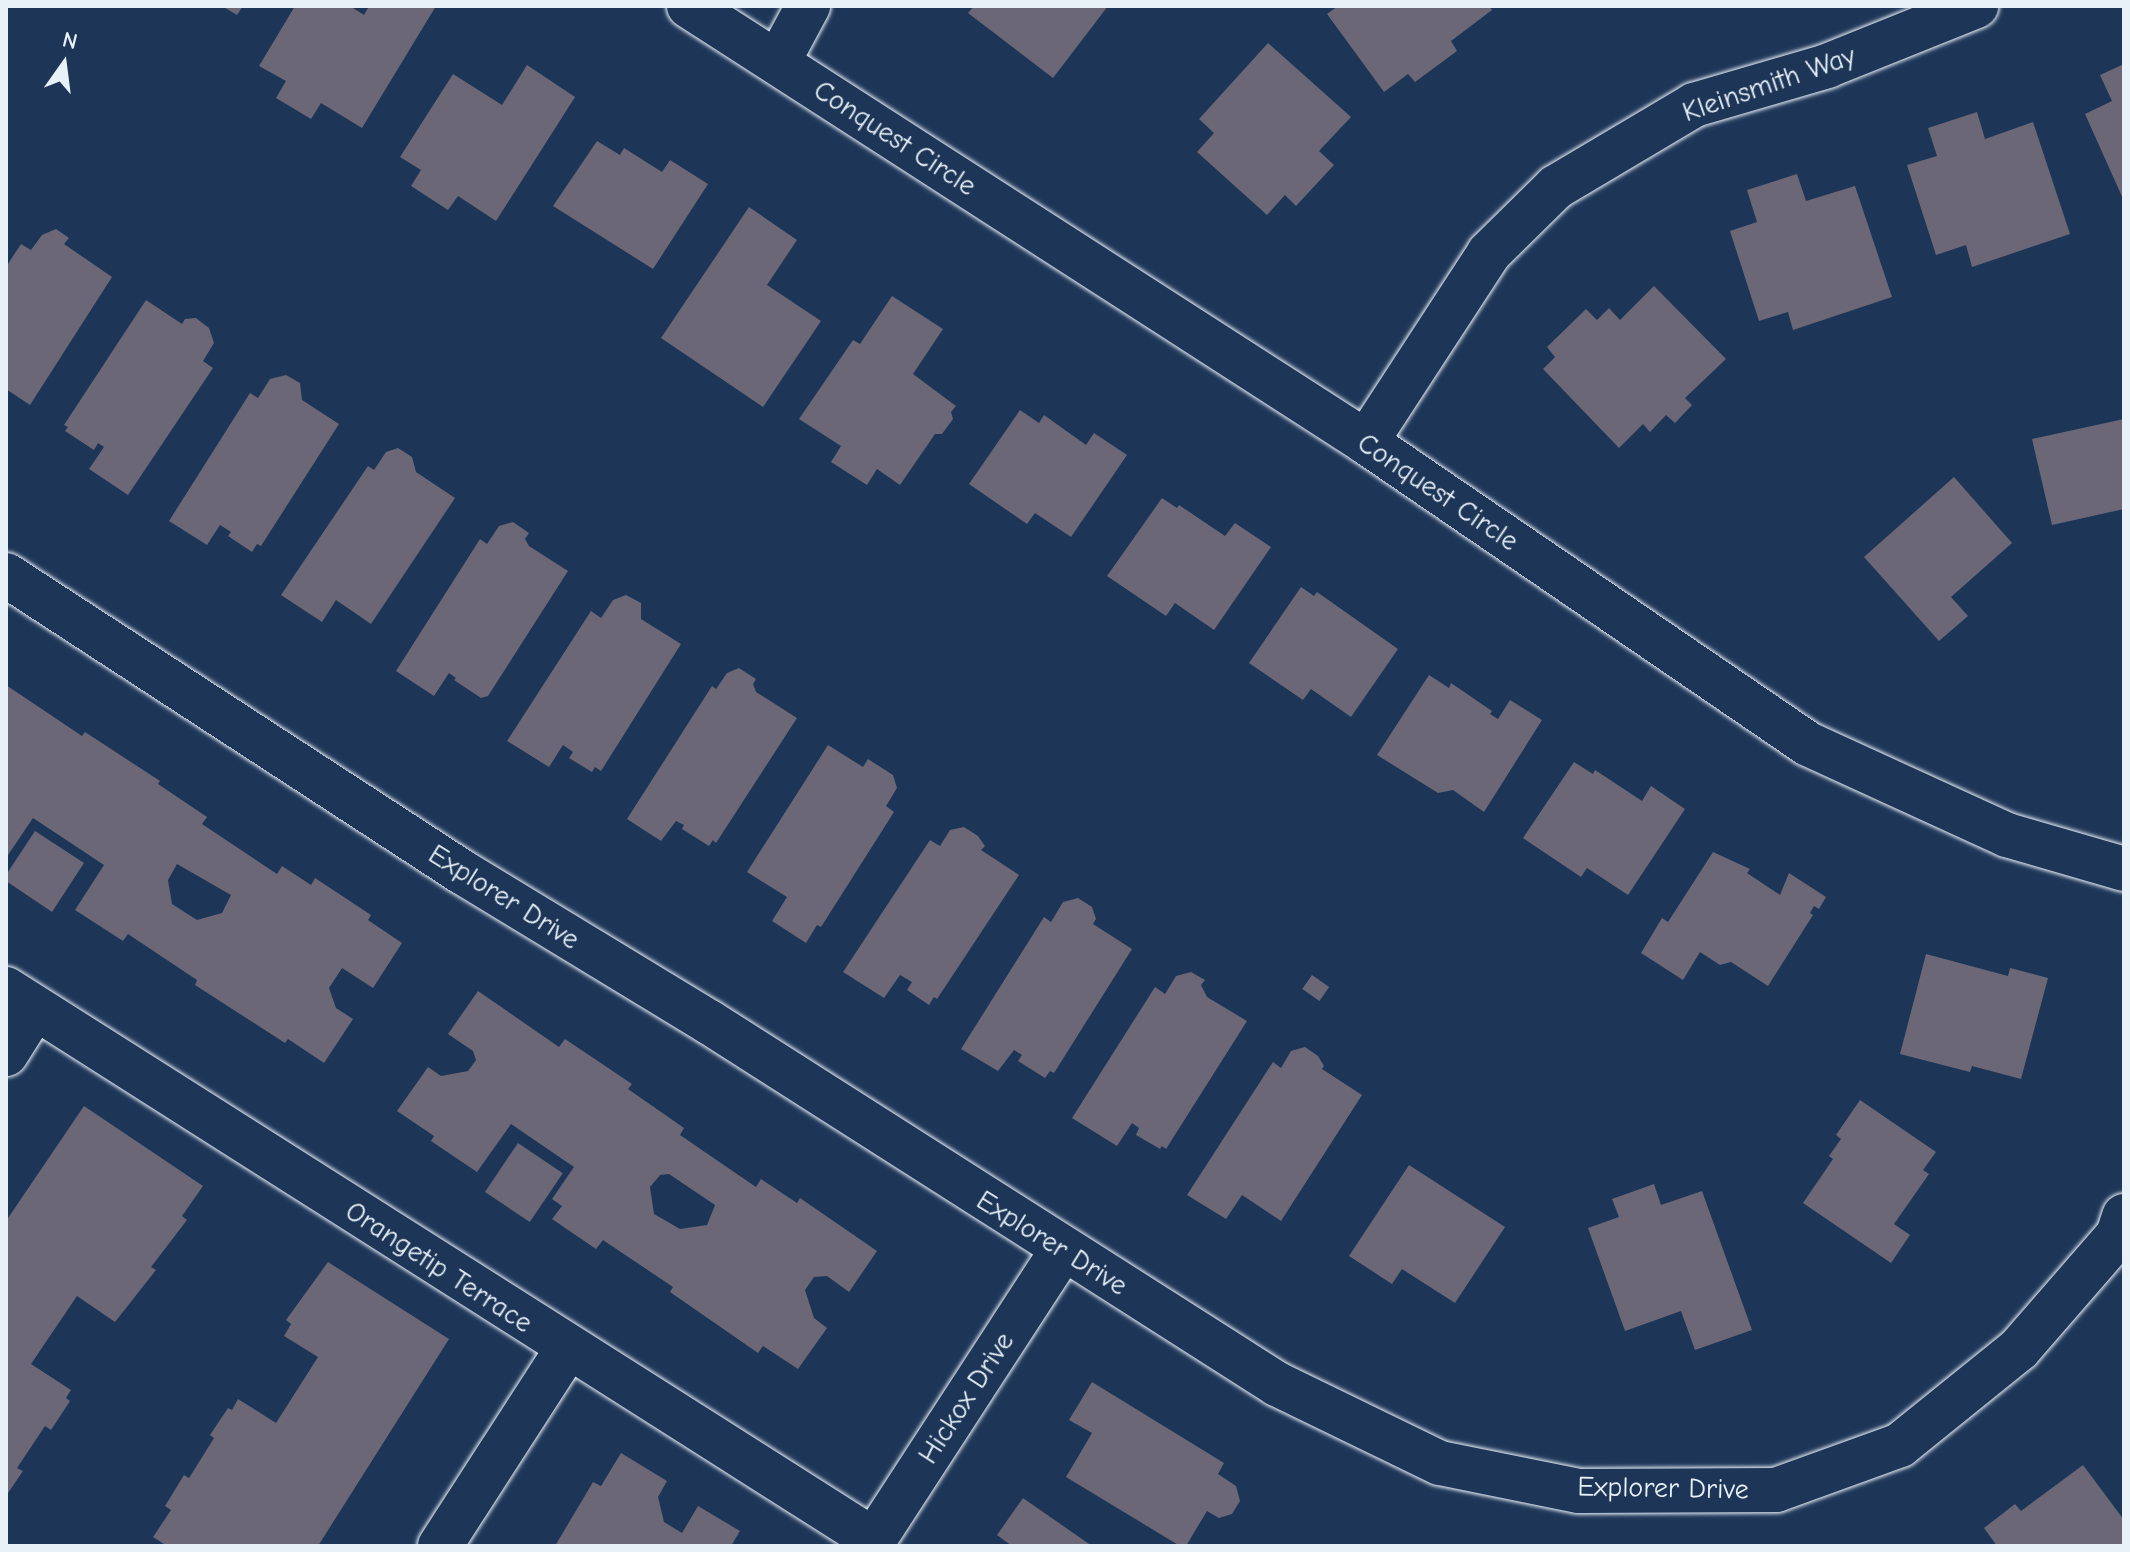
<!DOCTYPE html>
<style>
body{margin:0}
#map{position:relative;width:2130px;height:1552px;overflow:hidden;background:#1d3557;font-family:"Comic Neue",sans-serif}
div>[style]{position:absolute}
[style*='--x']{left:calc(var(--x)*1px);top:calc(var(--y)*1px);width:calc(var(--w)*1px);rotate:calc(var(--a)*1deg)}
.building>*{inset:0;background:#6b6776;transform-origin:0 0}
.roads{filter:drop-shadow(0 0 2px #e8f1f8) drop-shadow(0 0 2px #e8f1f8)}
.minor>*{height:44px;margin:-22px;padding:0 22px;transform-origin:22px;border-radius:22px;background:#1d3557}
span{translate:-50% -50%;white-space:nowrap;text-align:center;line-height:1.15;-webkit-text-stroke:8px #1d3557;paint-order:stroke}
.street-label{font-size:28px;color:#e8f1f8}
.frame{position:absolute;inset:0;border:8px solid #e8f1f8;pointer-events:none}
.north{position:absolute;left:24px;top:24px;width:80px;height:80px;-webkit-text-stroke:6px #1d3557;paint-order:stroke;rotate:14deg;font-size:22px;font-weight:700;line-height:32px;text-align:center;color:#e8f1f8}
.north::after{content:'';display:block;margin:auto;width:28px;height:36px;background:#e8f1f8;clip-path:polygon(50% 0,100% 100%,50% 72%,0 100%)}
</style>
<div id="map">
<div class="building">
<div style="clip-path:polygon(222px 6px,243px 6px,237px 15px)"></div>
<div style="clip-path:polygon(295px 6px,350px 6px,364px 15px,369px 6px,436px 6px,362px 128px,321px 103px,311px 119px,276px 98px,286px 81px,259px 66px)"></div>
<div style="clip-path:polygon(974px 6px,1108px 6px,1053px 78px,968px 13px)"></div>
<div style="clip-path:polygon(1338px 6px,1489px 6px,1492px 10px,1451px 41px,1457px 51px,1415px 82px,1408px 74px,1384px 92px,1327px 14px)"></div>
<div style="clip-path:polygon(1268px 43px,1351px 117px,1319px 151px,1334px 165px,1296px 206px,1285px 195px,1267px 215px,1197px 152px,1214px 133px,1199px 119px)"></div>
<div style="clip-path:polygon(2124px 64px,2124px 201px,2085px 114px,2112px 101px,2100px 75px)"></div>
<div style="clip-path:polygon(527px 65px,575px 97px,496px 221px,458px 196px,448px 210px,411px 186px,421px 170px,400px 157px,453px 74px,502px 105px)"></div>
<div style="clip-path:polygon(1977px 112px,1985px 139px,2033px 122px,2070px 234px,1972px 267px,1966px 245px,1936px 255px,1907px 165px,1937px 156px,1928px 128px)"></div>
<div style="clip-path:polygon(597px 141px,620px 155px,624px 148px,662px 172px,670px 160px,708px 184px,653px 269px,553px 206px)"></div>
<div style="clip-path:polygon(1797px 174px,1806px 201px,1855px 186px,1892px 297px,1793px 330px,1788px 312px,1759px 321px,1730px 231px,1757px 222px,1747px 190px)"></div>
<div style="clip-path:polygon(749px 207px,797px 240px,767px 285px,821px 321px,763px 407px,661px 338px)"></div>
<div style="clip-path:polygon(56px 229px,69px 238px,64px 244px,112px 277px,30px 405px,6px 389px,6px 267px,21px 244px,31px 250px,42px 235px)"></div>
<div style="clip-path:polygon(1654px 286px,1726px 359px,1685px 398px,1692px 405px,1675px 423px,1666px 415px,1650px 432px,1643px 424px,1619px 448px,1543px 369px,1555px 357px,1547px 347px,1586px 309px,1597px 320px,1609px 308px,1620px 320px)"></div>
<div style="clip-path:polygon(892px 296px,943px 329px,913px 374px,956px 406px,951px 412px,953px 419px,942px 434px,935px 434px,900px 485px,877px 469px,867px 485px,831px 462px,841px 446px,799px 419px,853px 340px,860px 344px)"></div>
<div style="clip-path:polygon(146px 300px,182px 324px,185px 319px,196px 318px,209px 328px,214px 343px,203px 361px,213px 368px,128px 495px,89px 469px,104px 447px,98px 443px,94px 450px,65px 431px,68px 427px,64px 425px)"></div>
<div style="clip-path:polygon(286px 375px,300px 383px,302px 400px,339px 424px,261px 546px,257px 544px,252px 552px,228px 536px,231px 532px,220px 525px,207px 545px,169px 521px,250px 393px,258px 398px,270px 379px)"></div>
<div style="clip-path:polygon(1020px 410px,1039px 423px,1044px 415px,1086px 445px,1094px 433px,1127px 455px,1071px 537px,1035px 513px,1027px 524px,969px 484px)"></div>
<div style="clip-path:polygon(2124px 419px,2124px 509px,2052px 525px,2032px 439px)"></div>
<div style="clip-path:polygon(398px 448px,412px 457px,416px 472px,455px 498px,371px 624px,336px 600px,322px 622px,281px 595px,368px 466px,374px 470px,386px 452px)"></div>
<div style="clip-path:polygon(1954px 477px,2012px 543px,1951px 597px,1968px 616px,1939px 641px,1864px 557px)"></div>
<div style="clip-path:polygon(1162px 498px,1177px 508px,1179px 505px,1225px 536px,1235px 523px,1271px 547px,1214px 630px,1175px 603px,1166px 616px,1107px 576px)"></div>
<div style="clip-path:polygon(513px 522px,529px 533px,525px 539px,529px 546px,568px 571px,488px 696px,481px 698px,454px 680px,456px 678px,449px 673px,434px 696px,396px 671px,480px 539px,487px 544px,499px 526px)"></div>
<div style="clip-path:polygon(1301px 587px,1314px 596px,1317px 592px,1398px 649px,1351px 717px,1311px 689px,1303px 700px,1249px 663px)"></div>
<div style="clip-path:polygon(626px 595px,641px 603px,641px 619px,681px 644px,601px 771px,595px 767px,592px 772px,569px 758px,573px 752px,563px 745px,549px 767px,507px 741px,591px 611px,601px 618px,613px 600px)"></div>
<div style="clip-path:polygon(739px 668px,756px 679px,753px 684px,756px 692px,797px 718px,716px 843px,713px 840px,709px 846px,682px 829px,684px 825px,676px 821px,661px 841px,627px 819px,712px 686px,716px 689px,727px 673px)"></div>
<div style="clip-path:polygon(1429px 675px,1449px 688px,1451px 683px,1492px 711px,1490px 714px,1498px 719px,1510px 700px,1542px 720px,1484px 812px,1453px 790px,1438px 793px,1377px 755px)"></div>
<div style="clip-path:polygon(evenodd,6px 685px,82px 736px,85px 732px,160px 781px,158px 784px,207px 817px,202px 824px,277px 874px,282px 866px,311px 885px,315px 878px,371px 915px,368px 920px,402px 943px,373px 988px,342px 968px,329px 988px,336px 1008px,353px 1019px,324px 1063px,288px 1039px,285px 1043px,195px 985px,197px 980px,128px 934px,123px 941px,75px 910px,104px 865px,33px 818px,6px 858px,6px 685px,177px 864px,231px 895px,222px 913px,197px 920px,172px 904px,168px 880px,177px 864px)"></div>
<div style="clip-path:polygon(828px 745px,863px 767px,868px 759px,893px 775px,897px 788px,886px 806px,894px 812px,821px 927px,817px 925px,806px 943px,772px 921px,787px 897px,747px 872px)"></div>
<div style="clip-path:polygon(1574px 762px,1593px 774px,1595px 770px,1642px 801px,1651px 786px,1685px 809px,1628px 895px,1587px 868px,1581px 877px,1523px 838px)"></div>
<div style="clip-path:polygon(964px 827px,978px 836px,985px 846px,981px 850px,1019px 875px,937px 999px,934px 997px,929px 1005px,907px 990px,912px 982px,900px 975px,884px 998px,843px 972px,930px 840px,940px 846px,950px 830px)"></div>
<div style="clip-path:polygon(35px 831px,84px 863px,52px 912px,6px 881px,6px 875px)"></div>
<div style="clip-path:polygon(1713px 852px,1750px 869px,1747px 873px,1780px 895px,1789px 873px,1826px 897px,1819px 909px,1814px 906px,1810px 913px,1813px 915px,1768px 986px,1731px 962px,1720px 965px,1700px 952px,1683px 980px,1641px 953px,1662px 918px,1668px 922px)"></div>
<div style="clip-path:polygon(1078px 898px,1092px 907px,1096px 919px,1093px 924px,1132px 949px,1054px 1073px,1050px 1071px,1045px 1078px,1018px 1061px,1022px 1055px,1014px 1050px,998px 1071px,961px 1049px,1044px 917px,1051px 922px,1063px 902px)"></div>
<div style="clip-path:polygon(1926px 954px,2008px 976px,2010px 968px,2048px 978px,2021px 1079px,1972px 1066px,1970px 1072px,1900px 1054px)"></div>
<div style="clip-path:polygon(1191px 972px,1205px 980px,1201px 985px,1207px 997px,1247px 1021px,1166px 1149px,1162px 1146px,1160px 1149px,1136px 1135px,1139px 1128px,1132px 1123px,1117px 1146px,1072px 1118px,1155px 987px,1165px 994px,1176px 976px)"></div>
<div style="left:1312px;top:975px;width:21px;height:17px;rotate:35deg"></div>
<div style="clip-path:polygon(evenodd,478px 991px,559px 1047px,565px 1039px,632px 1084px,628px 1089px,684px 1128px,680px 1135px,756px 1187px,761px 1179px,797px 1203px,800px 1198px,877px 1251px,849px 1292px,827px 1276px,814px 1277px,805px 1290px,814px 1318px,827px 1328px,798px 1369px,763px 1346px,758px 1353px,670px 1292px,673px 1287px,603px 1240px,596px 1249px,552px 1219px,562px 1206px,552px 1199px,574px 1167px,511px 1124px,477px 1172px,431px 1141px,434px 1136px,397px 1111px,428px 1067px,441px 1076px,468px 1071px,476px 1060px,473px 1051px,448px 1034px,478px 991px,669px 1174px,715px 1205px,707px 1225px,680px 1229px,654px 1214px,650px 1187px,660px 1175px,669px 1174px)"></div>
<div style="clip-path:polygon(1305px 1047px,1318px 1056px,1324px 1066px,1322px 1069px,1362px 1095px,1281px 1221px,1242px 1195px,1226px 1219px,1187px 1195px,1273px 1062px,1281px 1068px,1291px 1051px)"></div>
<div style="clip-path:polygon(1860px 1100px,1936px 1152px,1923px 1170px,1929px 1174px,1894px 1224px,1910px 1235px,1891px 1263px,1803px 1203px,1833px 1159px,1829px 1156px,1841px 1139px,1836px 1135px)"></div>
<div style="clip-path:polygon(84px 1106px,203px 1186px,182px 1216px,187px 1220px,151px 1267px,156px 1270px,115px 1322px,77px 1296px,31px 1364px,71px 1390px,66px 1398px,70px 1401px,51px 1430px,45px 1426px,17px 1468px,23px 1471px,6px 1496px,6px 1221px)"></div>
<div style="left:518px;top:1143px;width:54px;height:59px;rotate:34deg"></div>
<div style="clip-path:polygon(1409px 1165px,1505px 1227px,1455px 1303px,1402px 1269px,1392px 1284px,1349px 1256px)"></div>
<div style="clip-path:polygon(1654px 1184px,1661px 1205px,1702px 1191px,1752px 1330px,1695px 1350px,1681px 1311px,1625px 1331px,1588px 1228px,1619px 1217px,1612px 1199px)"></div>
<div style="clip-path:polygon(328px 1262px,449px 1339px,318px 1546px,167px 1546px,153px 1537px,171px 1510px,165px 1506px,184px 1475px,189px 1478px,214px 1438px,210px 1435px,228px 1408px,232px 1410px,238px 1399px,276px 1423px,318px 1357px,284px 1336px,291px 1324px,286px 1320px)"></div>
<div style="clip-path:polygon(1092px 1382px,1224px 1463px,1218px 1474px,1236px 1486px,1240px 1501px,1232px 1514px,1219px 1518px,1207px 1511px,1186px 1546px,1180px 1546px,1066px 1477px,1092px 1433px,1069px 1420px)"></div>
<div style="clip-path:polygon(621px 1453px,667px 1481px,658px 1497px,664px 1522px,682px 1533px,698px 1506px,740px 1531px,731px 1546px,555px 1546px,593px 1482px,601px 1486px)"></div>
<div style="clip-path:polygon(2083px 1465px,2124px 1520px,2124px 1546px,1997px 1546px,1984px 1528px,2015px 1504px,2021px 1511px)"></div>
<div style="clip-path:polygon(1023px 1498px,1092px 1546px,1012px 1546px,997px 1535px)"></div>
</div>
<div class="roads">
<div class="minor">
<div style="--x:689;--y:6;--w:805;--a:32.78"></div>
<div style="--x:1366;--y:442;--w:535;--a:34.34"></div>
<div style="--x:1808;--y:744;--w:219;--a:24.6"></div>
<div style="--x:2007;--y:835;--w:122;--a:16.2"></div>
<div style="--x:778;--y:62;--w:64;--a:-61.8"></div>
<div style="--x:1366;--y:442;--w:225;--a:-56.9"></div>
<div style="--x:1489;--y:253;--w:94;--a:-44.6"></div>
<div style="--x:1556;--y:187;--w:161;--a:-30.7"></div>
<div style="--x:1694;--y:105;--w:139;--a:-16.3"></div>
<div style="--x:1827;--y:66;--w:161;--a:-21.9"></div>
<div style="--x:6;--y:575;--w:544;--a:33.08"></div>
<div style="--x:462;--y:872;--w:289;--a:31.3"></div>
<div style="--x:709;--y:1022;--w:674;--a:32.51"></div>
<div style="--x:1277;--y:1384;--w:181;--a:25.9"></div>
<div style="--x:1440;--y:1463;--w:142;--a:11.4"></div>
<div style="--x:1579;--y:1491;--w:197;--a:-0.3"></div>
<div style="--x:1776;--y:1490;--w:132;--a:-19.9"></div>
<div style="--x:1900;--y:1445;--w:153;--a:-38.9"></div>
<div style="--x:2019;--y:1349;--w:151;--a:-49"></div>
<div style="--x:2118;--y:1235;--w:20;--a:-72"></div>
<div style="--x:6;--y:989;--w:1028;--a:32.41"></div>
<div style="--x:6;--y:1054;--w:54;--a:-57.8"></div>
<div style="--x:440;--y:1546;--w:234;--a:-57.2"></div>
<div style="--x:870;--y:1546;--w:353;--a:-57"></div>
</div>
</div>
<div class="street-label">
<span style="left:1769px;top:84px;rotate:-19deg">Kleinsmith Way</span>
<span style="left:895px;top:138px;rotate:33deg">Conquest Circle</span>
<span style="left:1438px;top:492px;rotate:34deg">Conquest Circle</span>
<span style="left:504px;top:897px;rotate:32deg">Explorer Drive</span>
<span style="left:1052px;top:1243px;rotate:32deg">Explorer Drive</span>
<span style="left:439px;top:1267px;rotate:33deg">Orangetip Terrace</span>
<span style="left:966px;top:1398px;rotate:-57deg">Hickox Drive</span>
<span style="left:1663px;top:1488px;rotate:1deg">Explorer Drive</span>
</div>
<div class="frame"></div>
<div class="north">N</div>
</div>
